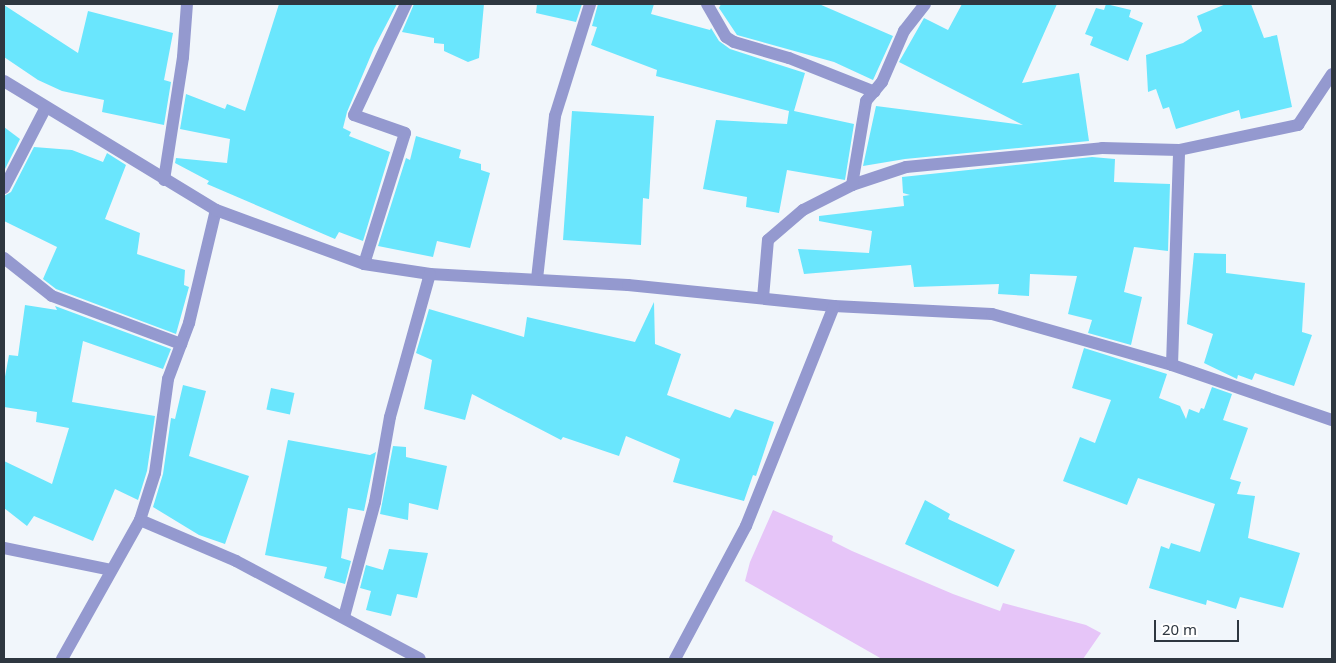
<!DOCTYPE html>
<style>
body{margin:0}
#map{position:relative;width:1336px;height:663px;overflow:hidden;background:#f1f6fb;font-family:"Noto Sans",sans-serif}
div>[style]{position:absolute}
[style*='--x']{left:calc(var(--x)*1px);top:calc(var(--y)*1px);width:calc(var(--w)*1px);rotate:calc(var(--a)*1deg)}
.green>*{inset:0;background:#e6c5f8}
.building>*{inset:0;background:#6ae6fd;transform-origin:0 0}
.service>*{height:12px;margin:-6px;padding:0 6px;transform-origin:6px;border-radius:6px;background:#9499cf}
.minor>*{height:12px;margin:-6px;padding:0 6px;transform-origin:6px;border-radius:6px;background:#9499cf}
span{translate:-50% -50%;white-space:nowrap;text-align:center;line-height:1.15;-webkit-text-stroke:4.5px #fff;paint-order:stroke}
.frame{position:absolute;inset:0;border:5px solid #2e3740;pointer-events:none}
.scale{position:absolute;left:1154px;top:620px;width:85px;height:22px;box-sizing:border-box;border:2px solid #2e3740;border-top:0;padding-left:6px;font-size:15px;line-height:18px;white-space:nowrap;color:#2e3740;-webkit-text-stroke:4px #fff;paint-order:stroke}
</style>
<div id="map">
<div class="green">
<div style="clip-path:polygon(773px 510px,833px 536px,832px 541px,852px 551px,953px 594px,1000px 611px,1003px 603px,1086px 625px,1101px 633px,1083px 659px,882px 659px,745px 581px,750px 562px)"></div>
</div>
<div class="building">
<div style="clip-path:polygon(279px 4px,397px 4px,374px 48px,347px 112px,343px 128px,351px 132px,349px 136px,390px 152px,363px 241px,339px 232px,335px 239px,207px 184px,209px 181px,175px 163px,176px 158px,227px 163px,230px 139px,180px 129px,186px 94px,225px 109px,227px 104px,245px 111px)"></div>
<div style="clip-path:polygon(414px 4px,484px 4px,479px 58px,468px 62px,444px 51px,444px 44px,434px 43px,434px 38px,402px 32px)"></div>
<div style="clip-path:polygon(537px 4px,582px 4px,576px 22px,536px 13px)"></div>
<div style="clip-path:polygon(598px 4px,654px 4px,651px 14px,710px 30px,711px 28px,719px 41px,730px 49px,805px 73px,794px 111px,854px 124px,845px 180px,787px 170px,779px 213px,746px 207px,747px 197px,703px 189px,716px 120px,787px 124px,789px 111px,656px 76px,657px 70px,591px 45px,597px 27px,592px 26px)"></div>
<div style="clip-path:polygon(721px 4px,819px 4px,893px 36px,873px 80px,834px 62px,737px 35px,719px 8px)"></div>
<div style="clip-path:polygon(962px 4px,1057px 4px,1022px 83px,1079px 73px,1089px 141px,905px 159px,863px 166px,876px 106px,1023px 125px,899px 62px,924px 18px,948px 30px)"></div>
<div style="clip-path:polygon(1106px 4px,1131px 10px,1129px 17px,1143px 23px,1128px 61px,1090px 45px,1093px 37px,1085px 34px,1096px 8px,1104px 10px)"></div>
<div style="clip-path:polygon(1226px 4px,1251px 4px,1264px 38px,1277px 35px,1292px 107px,1241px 119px,1239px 110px,1176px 129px,1169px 107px,1163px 109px,1156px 89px,1148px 92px,1146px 55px,1183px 43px,1202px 31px,1197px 16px)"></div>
<div style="clip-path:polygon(4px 5px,78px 53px,88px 11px,173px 33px,164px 80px,171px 82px,164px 125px,102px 112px,104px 100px,62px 91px,38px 80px,4px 57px)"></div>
<div style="clip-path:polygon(572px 111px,654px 116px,649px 199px,643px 198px,641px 245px,563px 240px)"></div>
<div style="clip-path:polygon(4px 127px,20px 139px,4px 171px)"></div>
<div style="clip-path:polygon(416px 136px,461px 150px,459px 158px,481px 164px,481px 170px,490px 173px,470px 248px,437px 241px,433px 257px,378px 246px,406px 158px,410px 160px)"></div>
<div style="clip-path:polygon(34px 147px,72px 150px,103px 162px,107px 153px,126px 165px,105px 219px,140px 233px,137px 254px,185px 270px,184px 285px,189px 287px,176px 334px,56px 289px,43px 279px,57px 247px,4px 221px,4px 196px,11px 192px)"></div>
<div style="clip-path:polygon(1092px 157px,1115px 159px,1114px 182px,1170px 184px,1168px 251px,1134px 247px,1124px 292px,1142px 297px,1131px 345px,1088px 333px,1092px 320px,1068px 314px,1077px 276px,1030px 274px,1029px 296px,998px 294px,999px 284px,914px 287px,911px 265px,804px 274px,798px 249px,869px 253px,872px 231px,819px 221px,819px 216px,904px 206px,903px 196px,910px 195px,903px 193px,902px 177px)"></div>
<div style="clip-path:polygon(1194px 253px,1226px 254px,1226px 273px,1305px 283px,1302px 332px,1312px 335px,1294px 386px,1255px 373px,1252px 380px,1238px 375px,1237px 379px,1204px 363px,1213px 334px,1187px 324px)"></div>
<div style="clip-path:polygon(654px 302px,655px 344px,681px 354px,667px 395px,730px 418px,735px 409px,774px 422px,756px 476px,753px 475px,744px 501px,673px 482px,680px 459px,626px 436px,619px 456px,563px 437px,561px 440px,472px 394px,465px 420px,424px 409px,432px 360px,416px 353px,429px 309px,524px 337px,527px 317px,635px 342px)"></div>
<div style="clip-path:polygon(25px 305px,57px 310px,55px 306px,171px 349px,163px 369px,83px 341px,72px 402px,155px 416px,147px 471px,138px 500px,115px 489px,93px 541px,34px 516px,27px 526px,4px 508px,4px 461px,52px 484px,69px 428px,36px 422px,37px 412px,4px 407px,4px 382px,9px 355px,18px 356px)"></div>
<div style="clip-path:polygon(1084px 348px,1167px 374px,1159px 398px,1180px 406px,1186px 419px,1189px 409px,1199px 413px,1201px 408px,1204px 409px,1212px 387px,1232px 394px,1223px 420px,1248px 428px,1230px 479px,1241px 482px,1237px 494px,1255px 496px,1248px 538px,1300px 553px,1283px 608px,1240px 597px,1236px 609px,1207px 600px,1206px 605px,1149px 588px,1161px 546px,1169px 549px,1171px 543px,1200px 552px,1215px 504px,1138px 478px,1127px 505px,1063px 481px,1080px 437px,1095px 443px,1111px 400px,1072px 388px)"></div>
<div style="clip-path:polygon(183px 385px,206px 391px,189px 456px,249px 476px,225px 544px,199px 535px,153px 507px,163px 474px,171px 418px,175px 419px)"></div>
<div style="left:271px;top:388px;width:24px;height:22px;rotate:12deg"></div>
<div style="clip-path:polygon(288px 440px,370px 455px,376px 452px,364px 511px,348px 508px,341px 558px,351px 561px,345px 584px,324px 578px,327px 567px,265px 555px)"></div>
<div style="clip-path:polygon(393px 446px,406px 447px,406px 457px,447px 466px,438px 510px,409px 503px,408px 520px,380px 514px)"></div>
<div style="clip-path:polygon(925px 500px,950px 514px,948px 519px,1015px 550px,998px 587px,905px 544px)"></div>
<div style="clip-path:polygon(389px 549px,428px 553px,417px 598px,397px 594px,391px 616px,366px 610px,371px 591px,360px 588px,366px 565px,383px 570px)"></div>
</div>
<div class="service">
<div style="--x:707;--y:4;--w:38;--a:60"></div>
<div style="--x:726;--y:37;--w:9;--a:32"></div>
<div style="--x:734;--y:42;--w:57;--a:16.2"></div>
<div style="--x:789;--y:58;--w:92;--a:21.6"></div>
<div style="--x:852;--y:185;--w:57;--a:-18.4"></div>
<div style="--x:906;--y:167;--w:197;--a:-5.5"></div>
<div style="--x:1102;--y:148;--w:77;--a:1.5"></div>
<div style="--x:4;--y:188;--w:91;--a:-62.6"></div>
<div style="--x:4;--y:258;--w:61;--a:38.4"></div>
<div style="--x:52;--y:296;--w:138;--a:20.4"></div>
<div style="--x:364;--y:264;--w:137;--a:-72.6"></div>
<div style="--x:405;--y:133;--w:54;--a:-160.6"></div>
<div style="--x:354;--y:115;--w:123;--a:-64.9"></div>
<div style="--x:537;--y:279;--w:164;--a:-83.7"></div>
<div style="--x:555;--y:116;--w:117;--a:-72.6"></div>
<div style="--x:140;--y:520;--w:49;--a:-72.3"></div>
<div style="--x:155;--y:473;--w:95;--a:-82.1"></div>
<div style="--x:168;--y:379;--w:60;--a:-69.4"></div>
<div style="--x:189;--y:323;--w:116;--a:-76.6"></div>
</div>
<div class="minor">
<div style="--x:4;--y:81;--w:248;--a:31.3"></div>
<div style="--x:216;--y:210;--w:158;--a:20"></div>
<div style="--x:364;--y:264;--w:67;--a:8.6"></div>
<div style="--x:430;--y:274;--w:198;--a:3.2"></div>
<div style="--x:628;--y:285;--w:207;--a:5.8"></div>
<div style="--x:834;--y:306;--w:158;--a:2.9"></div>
<div style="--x:992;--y:314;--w:187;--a:15.8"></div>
<div style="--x:1172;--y:365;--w:169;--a:19"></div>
<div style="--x:164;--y:180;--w:124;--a:-81.2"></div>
<div style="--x:183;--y:57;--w:53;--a:-85.7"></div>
<div style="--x:763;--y:298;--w:58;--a:-85.1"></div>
<div style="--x:768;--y:240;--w:46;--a:-40.6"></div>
<div style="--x:803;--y:210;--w:55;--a:-27"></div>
<div style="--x:852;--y:185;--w:85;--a:-80.5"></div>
<div style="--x:866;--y:101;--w:25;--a:-50"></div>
<div style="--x:882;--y:82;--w:56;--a:-66.7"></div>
<div style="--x:904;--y:31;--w:34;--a:-52"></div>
<div style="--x:1172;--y:365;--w:215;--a:-88.1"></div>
<div style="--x:1179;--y:150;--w:122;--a:-11.9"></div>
<div style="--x:1298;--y:125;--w:61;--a:-56.3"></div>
<div style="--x:4;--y:548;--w:109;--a:11.6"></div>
<div style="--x:344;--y:617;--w:119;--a:-74.9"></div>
<div style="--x:375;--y:502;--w:86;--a:-80"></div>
<div style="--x:390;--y:417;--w:148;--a:-74.4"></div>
<div style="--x:62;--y:659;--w:159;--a:-60.7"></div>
<div style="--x:140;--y:520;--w:104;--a:23.1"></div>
<div style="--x:236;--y:561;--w:208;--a:28"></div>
<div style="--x:675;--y:659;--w:151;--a:-61.9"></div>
<div style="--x:746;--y:526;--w:237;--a:-68.2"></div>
</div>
<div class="frame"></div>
<div class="scale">20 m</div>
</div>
